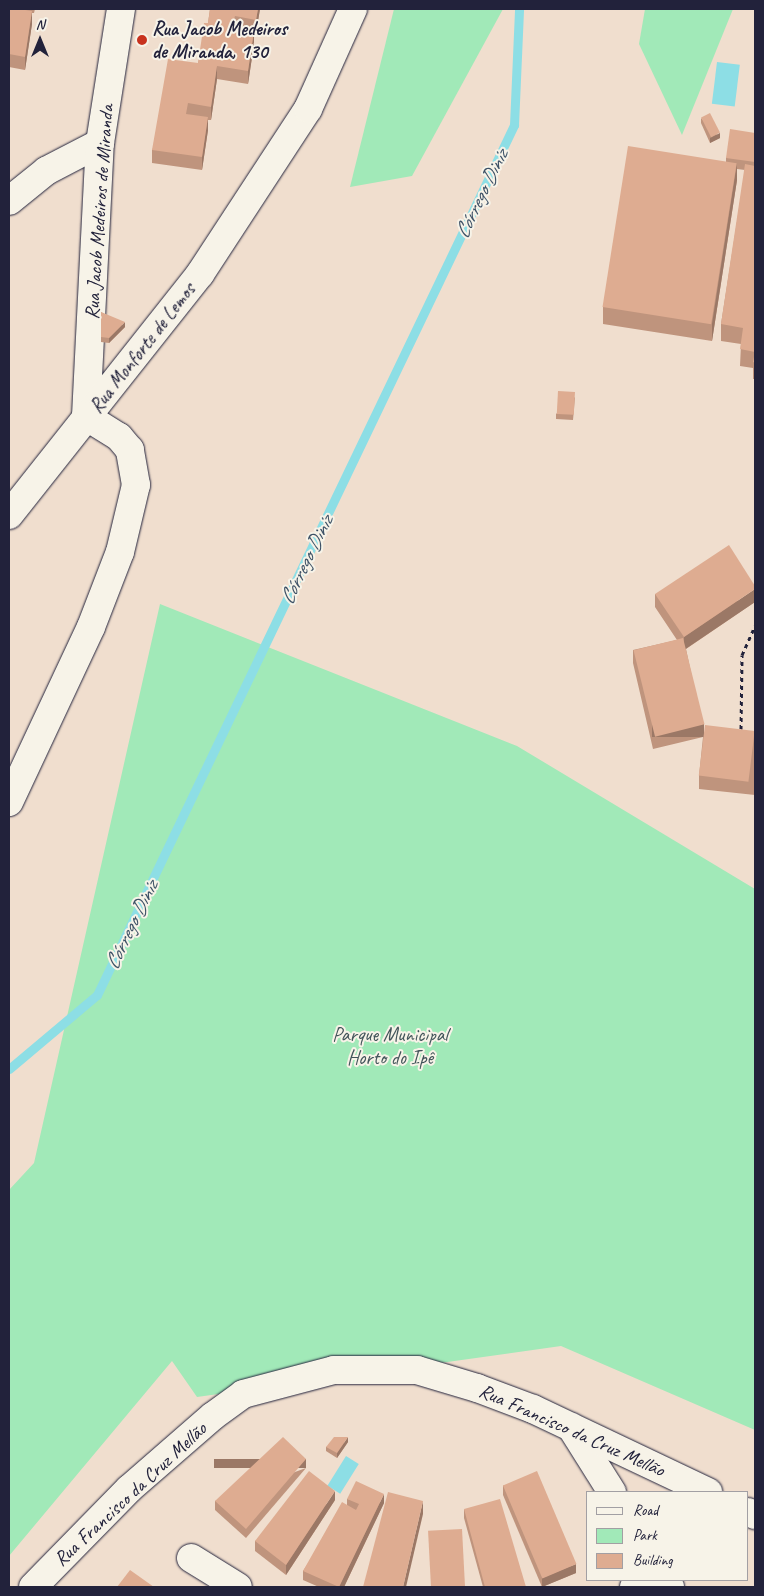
<!DOCTYPE html>
<meta charset="utf-8">
<style>
body{margin:0}
#map{position:relative;width:764px;height:1596px;overflow:hidden;background:#f0dece;font-family:Caveat,sans-serif}
div>[style]{position:absolute}
[style*='--x']{left:calc(var(--x)*1px);top:calc(var(--y)*1px);width:calc(var(--w)*1px);rotate:calc(var(--a)*1deg)}
.green>*{inset:0;background:#a1e9b8}
.water>*{inset:0;background:#8ddee5;transform-origin:0 0}
.stream>*{height:9px;margin:-4.5px;padding:0 4.5px;transform-origin:4.5px;border-radius:4.5px;background:#8ddee5}
.path>*{height:3px;margin-top:-1.5px;transform-origin:0;background:repeating-linear-gradient(90deg,#22223b 0 4px,transparent 0 8px)}
.roads{filter:drop-shadow(0 0 1px #22223b) drop-shadow(0 0 1px #22223b)}
.minor>*{height:28px;margin:-14px;padding:0 14px;transform-origin:14px;border-radius:14px;background:#f7f3e8}
.wall>*{inset:0;background:#bf947d}
.shaded-wall>*{inset:0;background:#9b7866;transform-origin:0 0}
.building>*{inset:0;background:#deac91;transform-origin:0 0}
.dots>*{width:14px;height:14px;translate:-50% -50%;box-sizing:border-box;border:2px solid #f7f3e8;border-radius:50%}
span{translate:-50% -50%;white-space:nowrap;text-align:center;line-height:1.15;-webkit-text-stroke:4px #f7f3e8;paint-order:stroke}
.poi-label{font-size:20px;color:#22223b;font-weight:700}
.left{translate:0 -50%;text-align:left}
.street-label{font-size:20px;color:#22223b}
.park-label{font-size:20px;color:#42545a}
.water-label{font-size:21px;color:#3d5166;font-style:italic}
.frame{position:absolute;inset:0;border:10px solid #22223b;pointer-events:none}
.legend{position:absolute;left:586px;top:1491px;width:162px;height:90px;box-sizing:border-box;background:#f7f3e8;border:1px solid #a29fa3;margin:0;padding:6px 9px;list-style:none;font-size:15px;color:#22223b}
.legend li{display:flex;align-items:center;gap:10px;height:25px}
.legend b{width:25px;border:1px solid #a29fa3}
.north{position:absolute;left:15px;top:15px;width:50px;height:50px;-webkit-text-stroke:4px #f7f3e8;paint-order:stroke;rotate:0deg;font-size:14px;font-weight:700;line-height:20px;text-align:center;color:#22223b}
.north::after{content:'';display:block;margin:auto;width:18px;height:22px;background:#22223b;clip-path:polygon(50% 0,100% 100%,50% 72%,0 100%)}
</style>
<div id="map">
<div class="green">
<div style="clip-path:polygon(394px 9px,503px 9px,412px 176px,350px 187px)"></div>
<div style="clip-path:polygon(645px 9px,733px 9px,682px 135px,639px 44px)"></div>
<div style="clip-path:polygon(160px 604px,517px 746px,755px 889px,755px 1430px,561px 1346px,197px 1397px,172px 1361px,9px 1556px,9px 1190px,34px 1163px)"></div>
</div>
<div class="water">
<div style="left:717px;top:62px;width:23px;height:42px;rotate:7deg"></div>
<div style="left:346px;top:1456px;width:15px;height:35px;rotate:32deg"></div>
</div>
<div class="stream">
<div style="--x:9;--y:1069;--w:115;--a:-40.1"></div>
<div style="--x:97;--y:995;--w:965;--a:-64.39"></div>
<div style="--x:514;--y:125;--w:116;--a:-87.5"></div>
</div>
<div class="path">
<div style="--x:741;--y:729;--w:74;--a:-89.2"></div>
<div style="--x:742;--y:655;--w:32;--a:-66"></div>
</div>
<div class="roads">
<div class="minor">
<div style="--x:9;--y:201;--w:48;--a:-39"></div>
<div style="--x:46;--y:171;--w:61;--a:-27.4"></div>
<div style="--x:86;--y:416;--w:273;--a:-87.1"></div>
<div style="--x:100;--y:143;--w:136;--a:-81.1"></div>
<div style="--x:9;--y:515;--w:308;--a:-51.6"></div>
<div style="--x:200;--y:274;--w:197;--a:-56.8"></div>
<div style="--x:308;--y:109;--w:110;--a:-65.8"></div>
<div style="--x:9;--y:802;--w:193;--a:-64.9"></div>
<div style="--x:91;--y:627;--w:80;--a:-68.9"></div>
<div style="--x:120;--y:552;--w:69;--a:-76.6"></div>
<div style="--x:136;--y:485;--w:36;--a:-100"></div>
<div style="--x:130;--y:450;--w:17;--a:-130"></div>
<div style="--x:119;--y:437;--w:39;--a:-148"></div>
<div style="--x:571;--y:1427;--w:77;--a:57.8"></div>
<div style="--x:748;--y:1512;--w:8;--a:23"></div>
<div style="--x:191;--y:1558;--w:55;--a:31.7"></div>
<div style="--x:666;--y:1580;--w:8;--a:60"></div>
<div style="--x:33;--y:1587;--w:137;--a:-45.6"></div>
<div style="--x:129;--y:1489;--w:111;--a:-41"></div>
<div style="--x:213;--y:1416;--w:37;--a:-36"></div>
<div style="--x:243;--y:1394;--w:94;--a:-14.8"></div>
<div style="--x:334;--y:1370;--w:83;--a:0"></div>
<div style="--x:417;--y:1370;--w:63;--a:16.7"></div>
<div style="--x:477;--y:1388;--w:60;--a:20.6"></div>
<div style="--x:533;--y:1409;--w:194;--a:25.4"></div>
<div style="--x:634;--y:1587;--w:13;--a:-32"></div>
</div>
</div>
<div class="wall">
<div style="clip-path:polygon(9px 9px,35px 9px,34px 13px,32px 13px,32px 24px,25px 70px,9px 67px)"></div>
<div style="clip-path:polygon(210px 9px,260px 9px,256px 33px,254px 32px,254px 44px,248px 84px,217px 79px,211px 120px,208px 120px,208px 130px,202px 170px,152px 163px,152px 150px,198px 63px,208px 23px)"></div>
<div style="clip-path:polygon(701px 118px,720px 138px,710px 143px,701px 123px)"></div>
<div style="clip-path:polygon(755px 133px,755px 379px,753px 379px,753px 368px,740px 366px,741px 344px,721px 341px,721px 324px,745px 170px,737px 169px,737px 180px,712px 341px,603px 324px,603px 307px,726px 162px,726px 158px)"></div>
<div style="clip-path:polygon(101px 312px,125px 327px,109px 343px,101px 342px)"></div>
<div style="clip-path:polygon(575px 397px,573px 420px,556px 419px,556px 414px)"></div>
<div style="clip-path:polygon(655px 594px,755px 602px,686px 649px,704px 733px,755px 731px,755px 795px,699px 789px,699px 776px,703px 737px,653px 749px,633px 663px,633px 650px,677px 640px,655px 607px)"></div>
<div style="clip-path:polygon(348px 1442px,337px 1458px,326px 1451px,326px 1447px)"></div>
<div style="clip-path:polygon(306px 1468px,246px 1538px,215px 1510px,215px 1501px)"></div>
<div style="clip-path:polygon(503px 1485px,576px 1573px,542px 1587px,503px 1495px)"></div>
<div style="clip-path:polygon(347px 1499px,384px 1503px,344px 1587px,319px 1587px,303px 1580px,303px 1571px,347px 1505px)"></div>
<div style="clip-path:polygon(335px 1500px,286px 1575px,255px 1551px,255px 1541px)"></div>
<div style="clip-path:polygon(464px 1509px,526px 1587px,483px 1587px,464px 1518px)"></div>
</div>
<div class="shaded-wall">
<div style="clip-path:polygon(258px 9px,260px 9px,256px 33px,256px 20px)"></div>
<div style="clip-path:polygon(32px 11px,32px 24px,25px 70px,25px 57px)"></div>
<div style="clip-path:polygon(254px 31px,254px 44px,248px 84px,248px 71px)"></div>
<div style="clip-path:polygon(217px 66px,217px 79px,211px 120px,211px 107px)"></div>
<div style="clip-path:polygon(208px 117px,208px 130px,202px 170px,202px 157px)"></div>
<div style="clip-path:polygon(720px 133px,720px 138px,710px 143px,710px 138px)"></div>
<div style="clip-path:polygon(737px 163px,737px 180px,712px 341px,712px 324px)"></div>
<div style="clip-path:polygon(125px 322px,125px 327px,109px 343px,109px 338px)"></div>
<div style="clip-path:polygon(755px 589px,755px 602px,684px 650px,684px 637px)"></div>
<div style="left:704px;top:724px;width:13px;height:52px;rotate:90deg"></div>
<div style="clip-path:polygon(348px 1437px,348px 1442px,337px 1458px,337px 1453px)"></div>
<div style="left:306px;top:1459px;width:9px;height:92px;rotate:90deg"></div>
<div style="clip-path:polygon(335px 1491px,335px 1500px,286px 1575px,286px 1565px)"></div>
<div style="clip-path:polygon(384px 1494px,384px 1503px,344px 1587px,339px 1587px)"></div>
<div style="clip-path:polygon(423px 1501px,423px 1514px,406px 1587px,403px 1587px)"></div>
<div style="clip-path:polygon(576px 1564px,576px 1573px,542px 1587px,542px 1578px)"></div>
</div>
<div class="building">
<div style="clip-path:polygon(9px 9px,19px 9px,32px 11px,25px 57px,9px 54px)"></div>
<div style="clip-path:polygon(210px 9px,258px 9px,256px 20px,235px 16px,232px 26px,254px 31px,248px 71px,217px 66px,211px 107px,188px 103px,186px 114px,208px 117px,202px 157px,152px 150px,168px 59px,198px 63px,204px 23px,208px 23px)"></div>
<div style="left:710px;top:113px;width:22px;height:10px;rotate:63deg"></div>
<div style="clip-path:polygon(730px 129px,755px 133px,755px 162px,726px 158px)"></div>
<div style="left:628px;top:146px;width:110px;height:163px;rotate:9deg"></div>
<div style="clip-path:polygon(745px 164px,755px 166px,755px 363px,753px 362px,755px 352px,740px 349px,743px 328px,721px 324px)"></div>
<div style="clip-path:polygon(101px 312px,125px 322px,109px 338px,101px 337px)"></div>
<div style="left:558px;top:391px;width:17px;height:23px;rotate:3deg"></div>
<div style="clip-path:polygon(729px 545px,755px 586px,755px 589px,684px 637px,655px 594px)"></div>
<div style="left:683px;top:638px;width:89px;height:51px;rotate:76deg"></div>
<div style="left:705px;top:725px;width:50px;height:51px;rotate:7deg"></div>
<div style="clip-path:polygon(283px 1437px,306px 1459px,246px 1529px,215px 1501px)"></div>
<div style="clip-path:polygon(334px 1437px,348px 1437px,337px 1453px,326px 1447px)"></div>
<div style="clip-path:polygon(309px 1471px,335px 1491px,286px 1565px,255px 1541px)"></div>
<div style="left:537px;top:1471px;width:101px;height:37px;rotate:67deg"></div>
<div style="clip-path:polygon(356px 1481px,384px 1494px,339px 1587px,303px 1571px,342px 1502px,356px 1510px,359px 1504px,347px 1499px)"></div>
<div style="clip-path:polygon(388px 1492px,423px 1501px,403px 1587px,363px 1587px)"></div>
<div style="clip-path:polygon(500px 1499px,526px 1587px,485px 1587px,464px 1509px)"></div>
<div style="left:462px;top:1529px;width:58px;height:34px;rotate:87deg"></div>
<div style="clip-path:polygon(130px 1570px,154px 1587px,117px 1587px)"></div>
</div>
<div class="dots">
<div style="left:142px;top:40px;background:#c8321e"></div>
</div>
<div class="poi-label">
<span class="left" style="left:152px;top:40px">Rua Jacob Medeiros<br>de Miranda, 130</span>
</div>
<div class="street-label">
<span style="left:99px;top:212px;rotate:-86deg">Rua Jacob Medeiros de Miranda</span>
<span style="left:142px;top:348px;rotate:-52deg">Rua Monforte de Lemos</span>
<span style="left:572px;top:1430px;rotate:24deg">Rua Francisco da Cruz Mellão</span>
<span style="left:130px;top:1494px;rotate:-43deg">Rua Francisco da Cruz Mellão</span>
</div>
<div class="park-label">
<span style="left:390px;top:1046px">Parque Municipal<br>Horto do Ipê</span>
</div>
<div class="water-label">
<span style="left:481px;top:194px;rotate:-64deg">Córrego Diniz</span>
<span style="left:306px;top:560px;rotate:-64deg">Córrego Diniz</span>
<span style="left:131px;top:925px;rotate:-64deg">Córrego Diniz</span>
</div>
<div class="frame"></div>
<ul class="legend">
<li><b style="height:6px;background:#f7f3e8"></b>Road</li>
<li><b style="height:14px;background:#a1e9b8"></b>Park</li>
<li><b style="height:14px;background:#deac91"></b>Building</li>
</ul>
<div class="north">N</div>
</div>
